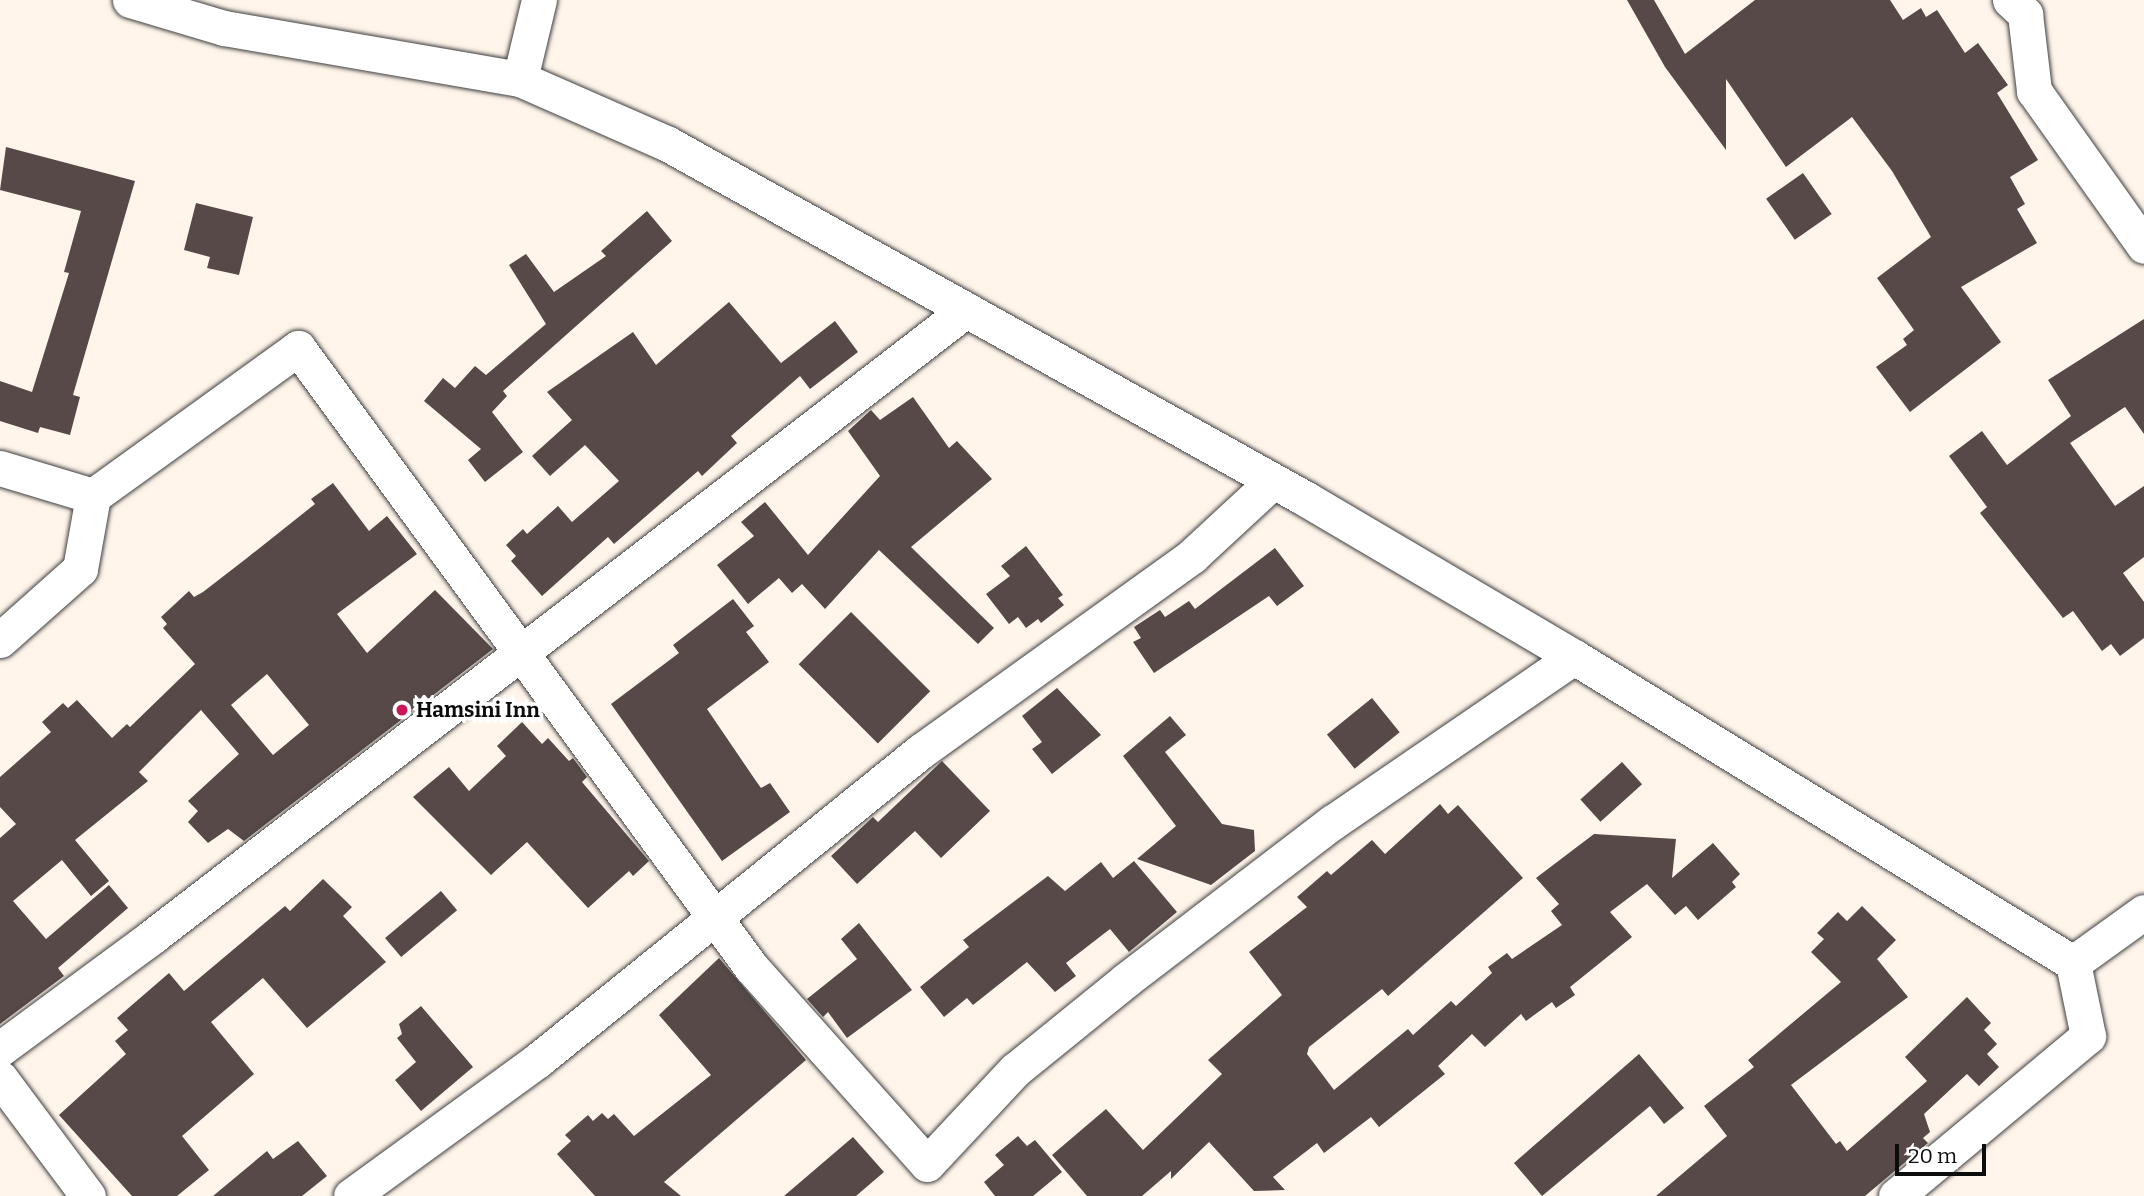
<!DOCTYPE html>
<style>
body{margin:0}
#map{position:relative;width:2144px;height:1196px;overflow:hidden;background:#fff5eb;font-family:Bitter,serif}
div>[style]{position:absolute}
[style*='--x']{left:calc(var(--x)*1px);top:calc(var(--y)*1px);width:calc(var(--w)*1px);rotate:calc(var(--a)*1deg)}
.building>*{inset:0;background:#564948;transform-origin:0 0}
.roads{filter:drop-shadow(0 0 2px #3f3f3f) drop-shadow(0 0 2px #3f3f3f)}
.minor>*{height:35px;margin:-17.5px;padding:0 17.5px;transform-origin:17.5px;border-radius:17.5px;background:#fff}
.dots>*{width:19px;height:19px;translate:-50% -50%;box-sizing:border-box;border:4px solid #fff;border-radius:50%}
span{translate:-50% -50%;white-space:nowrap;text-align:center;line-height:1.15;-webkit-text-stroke:7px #fff;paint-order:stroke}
.poi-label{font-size:21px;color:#0c0c0c;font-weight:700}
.left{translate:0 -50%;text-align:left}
.scale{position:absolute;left:1895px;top:1144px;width:91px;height:32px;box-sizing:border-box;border:4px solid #0c0c0c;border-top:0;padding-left:9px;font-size:21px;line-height:24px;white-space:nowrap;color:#0c0c0c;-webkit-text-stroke:5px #fff;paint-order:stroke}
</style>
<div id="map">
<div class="building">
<div style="clip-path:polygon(1627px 0,1654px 0,1685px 54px,1755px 0,1890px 0,1903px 20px,1921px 8px,1926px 17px,1937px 10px,1965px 53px,1978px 43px,2008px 85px,1997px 93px,2038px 160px,2010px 177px,2025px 204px,2017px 209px,2037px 243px,1961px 287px,2001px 342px,1910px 412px,1876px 367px,1907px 345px,1903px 339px,1914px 330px,1877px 278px,1931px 237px,1892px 171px,1852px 117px,1786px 167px,1726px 79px,1726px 150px,1665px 67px)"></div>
<div style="clip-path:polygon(6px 147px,135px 181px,73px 395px,80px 397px,70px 435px,40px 427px,38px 433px,0 421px,0 381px,32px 392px,69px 273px,64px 272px,81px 211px,0 190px)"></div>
<div style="left:1803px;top:173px;width:50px;height:45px;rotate:55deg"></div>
<div style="clip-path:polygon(196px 203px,253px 217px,239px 275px,207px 268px,210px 257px,184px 250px)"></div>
<div style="clip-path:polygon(647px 211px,672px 241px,503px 391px,507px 396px,492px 412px,523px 452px,485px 482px,468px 460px,481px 449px,424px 401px,443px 378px,455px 388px,475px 366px,486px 375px,546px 324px,509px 265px,526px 254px,554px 292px,606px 256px,601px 251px)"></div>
<div style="clip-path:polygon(729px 302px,781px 363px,835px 321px,858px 352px,810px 389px,800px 376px,731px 436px,737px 443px,702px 476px,698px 471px,614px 544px,608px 537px,542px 596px,511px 561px,516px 556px,506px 545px,523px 529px,527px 534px,558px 506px,572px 522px,619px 481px,585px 445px,550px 476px,532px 456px,572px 420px,547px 392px,633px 332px,656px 365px)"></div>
<div style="clip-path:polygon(2144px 319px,2144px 434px,2125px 407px,2070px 443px,2115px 506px,2144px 486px,2144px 557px,2123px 573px,2144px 602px,2144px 638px,2120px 656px,2111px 644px,2102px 651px,2073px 611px,2063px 618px,1980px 513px,1987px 507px,1949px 456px,1982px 431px,2007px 465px,2071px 416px,2048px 380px)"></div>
<div style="clip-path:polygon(913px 397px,949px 448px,957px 441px,992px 479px,911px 547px,994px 628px,978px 644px,879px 550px,825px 609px,802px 584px,792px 593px,779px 578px,748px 604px,717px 565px,754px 536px,741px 522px,765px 502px,808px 555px,880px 476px,848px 431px,871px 410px,880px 420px)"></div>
<div style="clip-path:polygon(evenodd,333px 483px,369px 531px,387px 516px,417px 554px,337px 614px,367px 653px,435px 590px,493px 649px,244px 841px,228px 829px,208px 843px,188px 822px,198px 811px,188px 801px,239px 754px,201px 710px,139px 772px,148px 781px,75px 840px,109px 881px,91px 896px,62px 860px,13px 901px,46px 939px,109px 885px,128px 908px,58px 968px,64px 976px,0 1024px,0 838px,16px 824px,0 807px,0 777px,51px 732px,42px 722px,63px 703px,68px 708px,77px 700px,112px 738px,127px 724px,130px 727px,195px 664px,163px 628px,167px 624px,161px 617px,189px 591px,194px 597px,203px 592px,247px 558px,315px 504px,311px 499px,333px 483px,267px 674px,309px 725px,273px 755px,231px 705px,267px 674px)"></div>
<div style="clip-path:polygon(1026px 546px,1063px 595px,1058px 598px,1064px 605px,1041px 623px,1038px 619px,1026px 628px,1018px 617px,1009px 624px,986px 594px,1010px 576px,1001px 566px)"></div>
<div style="clip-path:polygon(1275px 548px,1304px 586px,1277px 606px,1269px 596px,1154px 673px,1133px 642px,1141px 638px,1134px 627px,1160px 610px,1165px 617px,1189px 601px,1195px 609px)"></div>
<div style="clip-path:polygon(733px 599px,754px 626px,746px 632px,769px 662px,707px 709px,756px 781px,761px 788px,770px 783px,790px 812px,722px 861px,611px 704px,679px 653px,673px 645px)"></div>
<div style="left:851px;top:612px;width:112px;height:74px;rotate:45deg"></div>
<div style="clip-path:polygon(1057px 688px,1101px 735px,1052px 774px,1032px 749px,1042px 742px,1022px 716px)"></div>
<div style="left:1372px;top:698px;width:44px;height:58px;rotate:51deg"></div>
<div style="clip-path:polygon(1170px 716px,1186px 735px,1165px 752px,1222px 824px,1254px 830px,1255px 851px,1211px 885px,1137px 859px,1176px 826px,1123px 756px)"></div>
<div style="clip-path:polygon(522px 722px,542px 744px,548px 738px,569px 761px,573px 758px,587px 777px,582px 782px,649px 861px,633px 876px,629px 871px,588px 908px,527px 842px,491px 875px,413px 797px,449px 767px,469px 791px,506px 756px,497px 746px)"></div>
<div style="clip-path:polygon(942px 761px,990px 811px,941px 858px,915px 831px,857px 884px,831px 856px,873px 817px,878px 822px)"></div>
<div style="left:1622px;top:762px;width:30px;height:56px;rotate:48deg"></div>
<div style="clip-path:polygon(1440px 804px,1448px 814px,1458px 805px,1523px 878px,1388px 996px,1382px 989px,1309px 1047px,1307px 1054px,1334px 1090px,1408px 1029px,1413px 1035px,1451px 1001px,1456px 1006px,1492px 973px,1488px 967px,1507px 953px,1512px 959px,1562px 925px,1551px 911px,1559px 904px,1536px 878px,1594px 834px,1676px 839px,1672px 878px,1713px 843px,1740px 874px,1732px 882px,1736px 887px,1698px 920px,1686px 906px,1675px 915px,1647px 884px,1610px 912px,1632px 937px,1570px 987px,1575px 995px,1556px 1008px,1552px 1002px,1526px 1021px,1521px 1014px,1485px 1047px,1472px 1034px,1438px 1066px,1445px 1074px,1379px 1127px,1371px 1117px,1324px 1153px,1317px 1143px,1273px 1177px,1285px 1190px,1254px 1191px,1209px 1142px,1171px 1179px,1171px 1171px,1142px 1196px,1087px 1196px,1052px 1155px,1106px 1109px,1143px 1150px,1222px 1074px,1208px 1060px,1282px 995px,1249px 952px,1307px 907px,1297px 897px,1327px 871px,1331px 875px,1372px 840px,1385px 854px)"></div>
<div style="clip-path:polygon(1134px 861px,1177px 912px,1129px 952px,1110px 929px,1066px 963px,1076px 976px,1055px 992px,1027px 962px,973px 1005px,967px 998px,944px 1017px,920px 987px,969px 947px,963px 940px,1048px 876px,1065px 891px,1101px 862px,1113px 878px)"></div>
<div style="clip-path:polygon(323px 879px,352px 907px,343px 916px,386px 962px,307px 1028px,263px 978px,211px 1022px,254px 1074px,182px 1136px,209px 1170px,177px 1196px,132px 1196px,59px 1115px,126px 1054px,115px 1041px,128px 1030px,117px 1018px,169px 973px,184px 991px,285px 906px,290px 911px)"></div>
<div style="left:441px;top:891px;width:25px;height:73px;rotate:50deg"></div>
<div style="clip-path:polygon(1862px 906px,1896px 940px,1877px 959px,1908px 997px,1791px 1085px,1836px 1144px,1840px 1141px,1847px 1151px,1927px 1081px,1905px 1057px,1967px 997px,1991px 1023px,1984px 1030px,1997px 1044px,1987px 1054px,1999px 1067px,1979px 1086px,1967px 1074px,1924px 1114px,1930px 1132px,1923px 1138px,1928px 1143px,1865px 1196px,1656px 1196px,1727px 1136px,1704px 1106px,1754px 1067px,1748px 1060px,1841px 982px,1811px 952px,1824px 939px,1817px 933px,1838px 912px,1847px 921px)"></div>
<div style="clip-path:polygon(859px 923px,912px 990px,847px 1038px,828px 1012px,823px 1017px,807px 999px,857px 959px,841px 939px)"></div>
<div style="clip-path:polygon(719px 958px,806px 1060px,664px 1182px,681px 1196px,595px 1196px,557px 1154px,571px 1141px,565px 1135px,588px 1115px,593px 1121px,602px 1113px,608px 1119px,614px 1114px,634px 1136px,711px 1075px,659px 1015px)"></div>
<div style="clip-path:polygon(421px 1006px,473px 1067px,421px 1111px,395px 1080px,416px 1062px,397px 1038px,402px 1034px,399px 1024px)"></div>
<div style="clip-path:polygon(1639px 1054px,1684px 1108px,1664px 1124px,1650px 1106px,1542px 1196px,1514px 1163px)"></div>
<div style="clip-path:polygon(1018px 1136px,1027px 1146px,1035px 1140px,1062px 1172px,1033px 1196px,995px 1196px,984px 1182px,1004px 1165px,995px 1155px)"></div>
<div style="clip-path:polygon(853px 1137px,884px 1172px,856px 1196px,784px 1196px)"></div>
<div style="clip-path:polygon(298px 1141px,327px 1176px,302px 1196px,213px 1196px,267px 1151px,273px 1159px)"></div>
</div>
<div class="roads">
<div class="minor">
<div style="--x:130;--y:0;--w:98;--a:16.6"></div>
<div style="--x:224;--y:28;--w:300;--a:9.8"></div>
<div style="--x:520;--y:79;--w:162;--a:23.7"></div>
<div style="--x:668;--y:144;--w:730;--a:29.09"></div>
<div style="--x:1306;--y:499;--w:311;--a:30.5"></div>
<div style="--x:2010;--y:0;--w:21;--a:43"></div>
<div style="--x:2025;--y:14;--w:78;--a:83.3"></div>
<div style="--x:2034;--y:91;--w:190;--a:54.6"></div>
<div style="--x:520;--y:79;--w:81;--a:-76.5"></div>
<div style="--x:0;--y:468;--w:97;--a:16.8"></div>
<div style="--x:93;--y:496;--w:253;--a:-35.8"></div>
<div style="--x:298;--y:348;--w:767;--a:53.8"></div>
<div style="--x:751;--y:967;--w:264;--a:48.2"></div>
<div style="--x:927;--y:1164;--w:129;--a:-46.9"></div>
<div style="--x:1015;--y:1070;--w:143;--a:-39"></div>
<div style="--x:1126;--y:980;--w:260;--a:-37.4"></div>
<div style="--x:1333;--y:822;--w:292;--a:-34.4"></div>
<div style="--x:1574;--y:657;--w:585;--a:31.52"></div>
<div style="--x:2073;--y:963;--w:87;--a:-35.7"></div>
<div style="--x:0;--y:640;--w:107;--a:-41.6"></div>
<div style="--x:80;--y:569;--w:74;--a:-79.9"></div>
<div style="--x:0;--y:1049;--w:190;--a:-36.4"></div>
<div style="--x:153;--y:936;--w:1026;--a:-37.6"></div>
<div style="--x:0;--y:1078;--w:147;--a:53.3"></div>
<div style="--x:351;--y:1196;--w:231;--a:-36"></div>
<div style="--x:538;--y:1060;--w:492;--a:-38.9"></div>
<div style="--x:921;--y:751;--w:334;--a:-35.7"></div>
<div style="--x:1192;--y:556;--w:110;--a:-42.8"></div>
<div style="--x:1896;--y:1196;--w:250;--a:-39.8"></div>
<div style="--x:2088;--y:1036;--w:75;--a:-101.6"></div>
</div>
</div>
<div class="dots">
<div style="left:402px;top:710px;background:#ca1758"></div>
</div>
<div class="poi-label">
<span class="left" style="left:416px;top:710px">Hamsini Inn</span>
</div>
<div class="scale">20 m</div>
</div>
